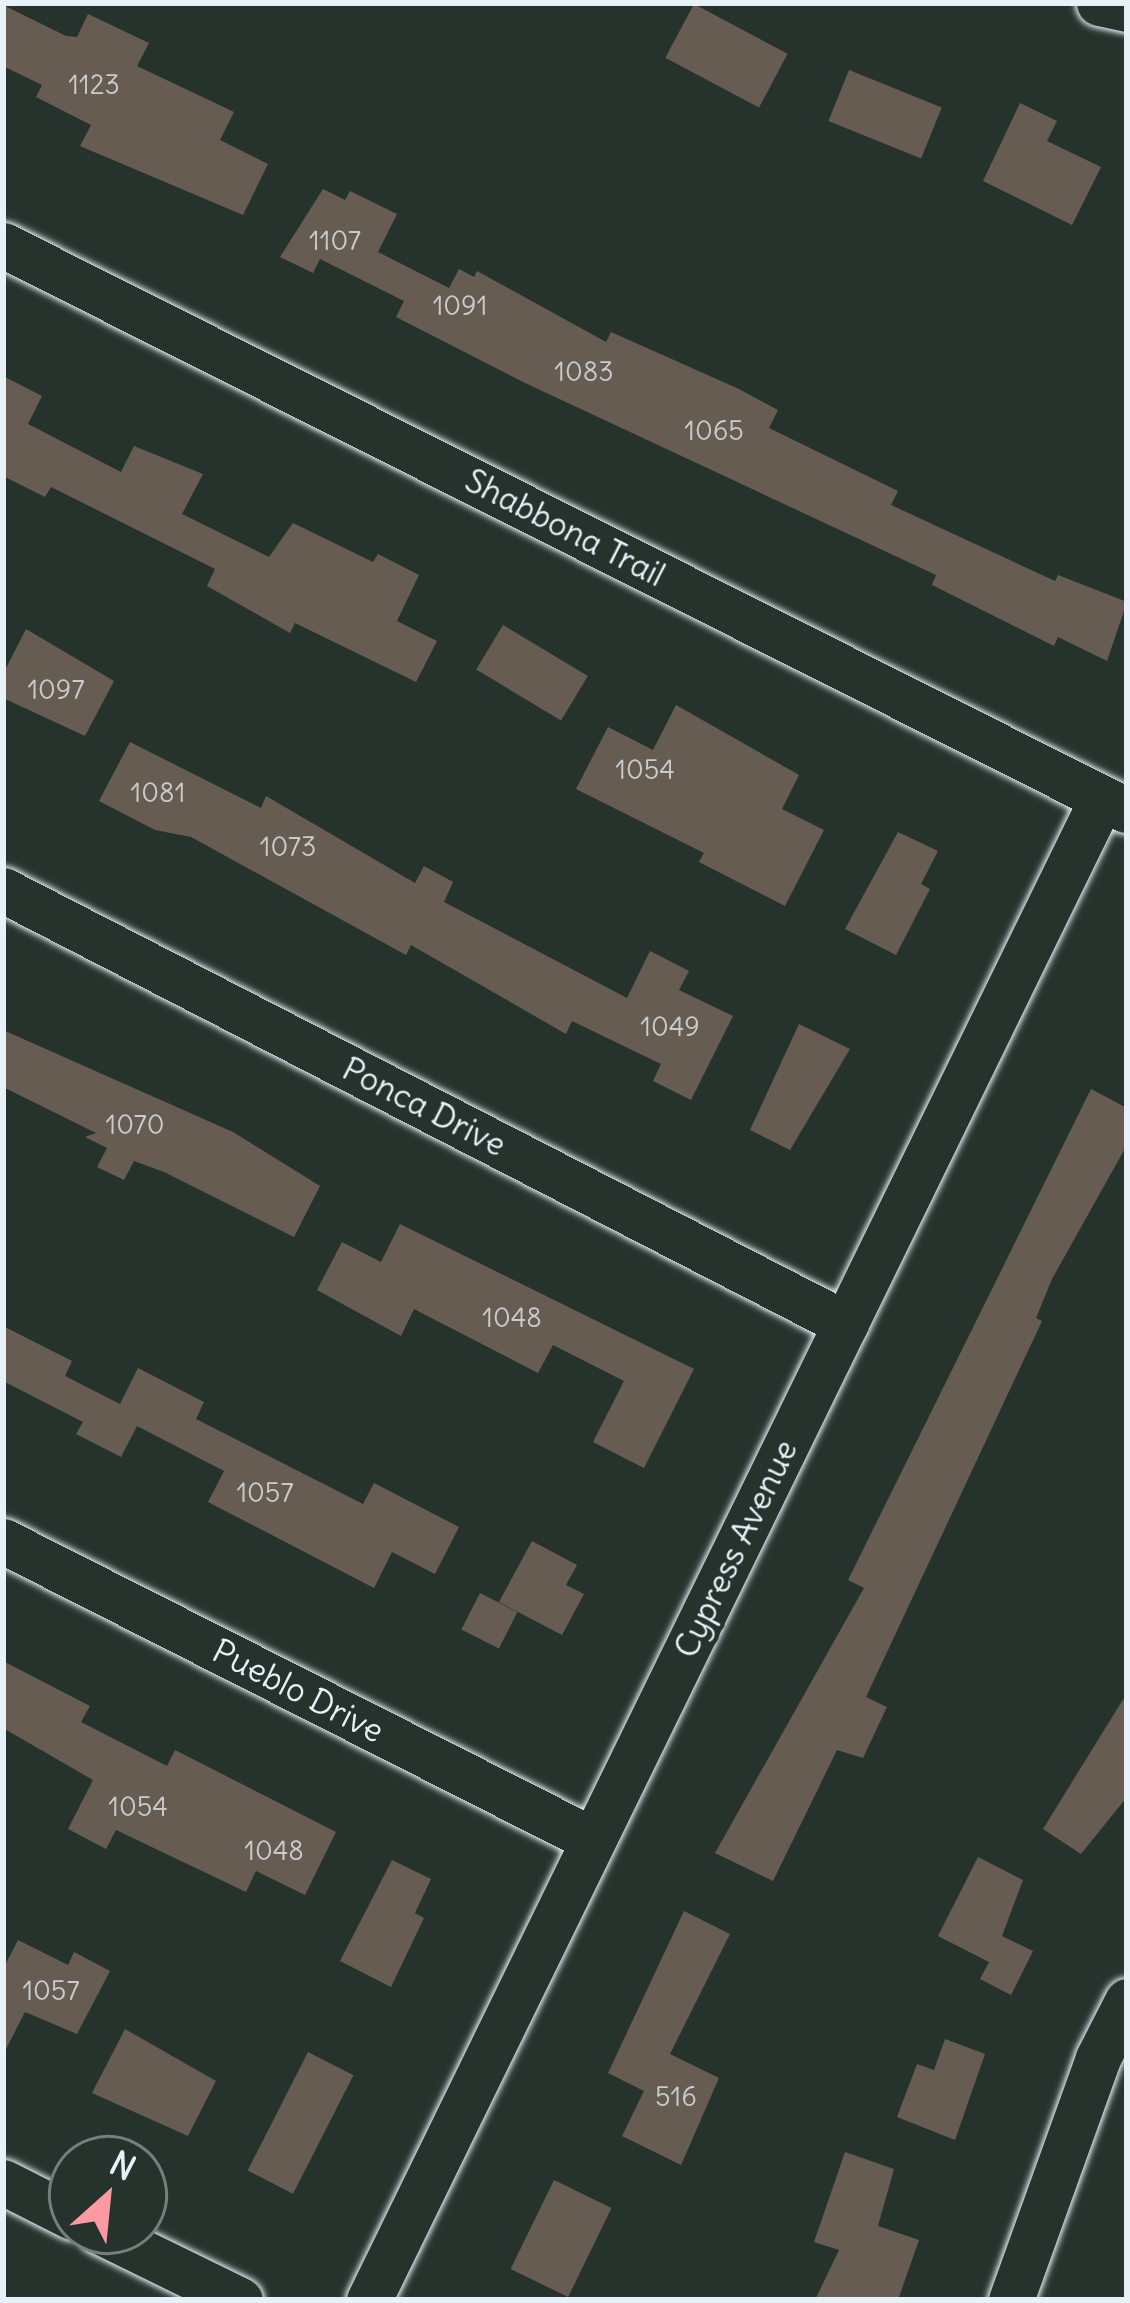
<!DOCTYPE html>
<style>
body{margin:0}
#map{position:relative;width:1130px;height:2303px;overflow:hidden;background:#26332d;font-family:Delius,sans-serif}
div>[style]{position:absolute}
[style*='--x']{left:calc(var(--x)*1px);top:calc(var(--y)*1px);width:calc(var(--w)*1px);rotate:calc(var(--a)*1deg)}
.building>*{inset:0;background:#675c52;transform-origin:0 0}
.roads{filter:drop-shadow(0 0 3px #e8f1f8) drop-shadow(0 0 3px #e8f1f8)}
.minor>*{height:45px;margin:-22.5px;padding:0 22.5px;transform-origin:22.5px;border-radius:22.5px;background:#26332d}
span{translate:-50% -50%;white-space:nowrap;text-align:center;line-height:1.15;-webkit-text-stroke:9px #26332d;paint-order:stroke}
.number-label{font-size:27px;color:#c8ccce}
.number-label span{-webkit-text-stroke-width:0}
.street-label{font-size:33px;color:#e8f1f8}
.frame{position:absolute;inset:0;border:6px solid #e8f1f8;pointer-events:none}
.north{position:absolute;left:48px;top:2135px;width:120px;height:120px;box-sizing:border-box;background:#26332d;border:3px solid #747f7e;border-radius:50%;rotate:27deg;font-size:33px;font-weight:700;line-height:48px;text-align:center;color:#e8f1f8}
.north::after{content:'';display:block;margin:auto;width:42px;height:54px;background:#ff9aa2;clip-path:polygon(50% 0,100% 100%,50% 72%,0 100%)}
</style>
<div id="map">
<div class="building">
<div style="left:694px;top:4px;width:106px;height:61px;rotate:28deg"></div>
<div style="clip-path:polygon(3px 5px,66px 36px,77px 37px,88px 14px,149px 43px,137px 66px,234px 112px,220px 140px,268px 164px,243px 215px,80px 146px,91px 125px,36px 97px,42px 85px,3px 66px)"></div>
<div style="left:849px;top:70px;width:100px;height:55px;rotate:22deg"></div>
<div style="clip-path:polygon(1020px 103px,1057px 121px,1047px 141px,1101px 167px,1072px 225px,983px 181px)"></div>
<div style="clip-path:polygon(323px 189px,345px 200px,350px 191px,397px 214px,378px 252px,449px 288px,459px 269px,474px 277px,477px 271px,606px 342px,611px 332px,739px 389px,778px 410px,769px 428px,898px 491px,891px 505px,1055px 581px,1058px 575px,1127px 602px,1107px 661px,1058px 637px,1054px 646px,932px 585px,936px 575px,523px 382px,396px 317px,404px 301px,320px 259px,313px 273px,280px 257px)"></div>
<div style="clip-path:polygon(3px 376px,42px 396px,28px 424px,121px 472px,134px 446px,203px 474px,182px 514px,269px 557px,293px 523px,373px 562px,378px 554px,419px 575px,397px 621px,437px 641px,416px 682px,295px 623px,290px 633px,207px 586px,215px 569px,51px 487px,45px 497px,3px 476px)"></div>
<div style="left:503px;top:625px;width:99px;height:52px;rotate:31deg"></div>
<div style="clip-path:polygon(26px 629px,114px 681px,85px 736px,3px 698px,3px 674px)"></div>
<div style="clip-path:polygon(676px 705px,799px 775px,782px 809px,824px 830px,785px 906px,699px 862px,704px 853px,576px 789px,608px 727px,653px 750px)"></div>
<div style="clip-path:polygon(130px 742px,261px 808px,266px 796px,415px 883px,424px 866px,453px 882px,444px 902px,627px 998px,650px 951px,689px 971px,679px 990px,733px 1016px,691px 1100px,653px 1081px,661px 1064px,572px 1021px,566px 1034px,411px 945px,406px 955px,191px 837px,155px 830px,99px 801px)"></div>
<div style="clip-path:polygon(898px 832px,938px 851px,921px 884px,930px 889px,896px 955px,845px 929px)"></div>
<div style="clip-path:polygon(799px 1024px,850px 1049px,790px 1150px,750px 1130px)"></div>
<div style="clip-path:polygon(3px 1030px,233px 1132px,320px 1186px,294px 1237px,164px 1172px,134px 1161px,124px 1180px,97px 1167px,107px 1148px,85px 1137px,96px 1133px,3px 1087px)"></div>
<div style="clip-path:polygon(1091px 1089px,1127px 1108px,1127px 1145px,1052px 1279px,1036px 1318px,1042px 1321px,866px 1697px,887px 1707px,863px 1758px,837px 1750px,773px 1881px,715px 1853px,864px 1588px,848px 1580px)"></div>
<div style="clip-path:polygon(400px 1224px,694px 1369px,644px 1468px,593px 1442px,624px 1381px,553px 1345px,538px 1373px,414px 1309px,401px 1336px,317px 1290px,342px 1242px,381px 1262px)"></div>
<div style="clip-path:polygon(3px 1326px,72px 1361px,65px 1376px,120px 1404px,138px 1368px,204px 1402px,196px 1419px,363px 1504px,374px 1483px,459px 1527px,435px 1574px,392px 1552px,374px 1588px,208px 1502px,224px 1471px,137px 1426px,121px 1457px,76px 1434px,83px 1422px,3px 1381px)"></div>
<div style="clip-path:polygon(532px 1541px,577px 1565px,566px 1585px,584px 1594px,562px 1635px,499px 1602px)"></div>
<div style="left:480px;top:1593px;width:42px;height:41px;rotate:27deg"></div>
<div style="clip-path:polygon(3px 1661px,90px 1706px,81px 1722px,167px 1766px,175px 1750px,336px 1832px,305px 1895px,256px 1871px,246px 1892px,116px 1830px,106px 1849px,68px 1829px,93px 1780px,3px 1728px)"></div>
<div style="clip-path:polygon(1127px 1693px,1127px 1797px,1081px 1854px,1043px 1829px)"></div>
<div style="clip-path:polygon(978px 1857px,1023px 1880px,1002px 1936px,1033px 1951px,1011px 1995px,980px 1979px,989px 1962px,938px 1936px)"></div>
<div style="clip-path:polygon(392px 1860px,431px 1879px,415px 1913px,424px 1918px,391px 1987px,340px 1961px)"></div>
<div style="clip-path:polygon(684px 1911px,730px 1934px,670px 2054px,719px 2078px,681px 2165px,622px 2136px,644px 2091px,608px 2073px)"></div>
<div style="clip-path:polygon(18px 1940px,68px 1965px,74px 1952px,110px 1971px,77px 2034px,25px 2012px,3px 2055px,3px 1969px)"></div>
<div style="clip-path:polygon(125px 2029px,216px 2081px,188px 2136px,92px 2093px)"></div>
<div style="clip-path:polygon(945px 2039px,985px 2054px,955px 2140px,897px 2117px,917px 2064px,934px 2070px)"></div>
<div style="left:308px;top:2052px;width:51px;height:133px;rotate:27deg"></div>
<div style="clip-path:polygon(845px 2152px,894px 2169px,878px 2226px,919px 2240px,898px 2300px,815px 2300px,839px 2250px,814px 2242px)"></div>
<div style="left:554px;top:2180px;width:64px;height:99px;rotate:26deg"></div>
</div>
<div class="roads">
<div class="minor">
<div style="--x:1099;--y:3;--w:29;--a:12"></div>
<div style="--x:3;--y:245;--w:1257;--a:26.71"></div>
<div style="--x:3;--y:890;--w:948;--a:27.24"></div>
<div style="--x:3;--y:1541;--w:661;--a:26.87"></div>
<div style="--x:3;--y:2182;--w:77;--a:26.9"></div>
<div style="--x:99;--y:2231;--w:157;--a:26.1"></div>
<div style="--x:369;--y:2300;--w:1671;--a:-63.99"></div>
<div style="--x:1011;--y:2300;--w:257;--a:-70.2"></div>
<div style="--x:1098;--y:2058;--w:64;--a:-63"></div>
</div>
</div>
<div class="number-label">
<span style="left:94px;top:85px">1123</span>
<span style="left:335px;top:241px">1107</span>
<span style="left:460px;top:306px">1091</span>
<span style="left:584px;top:372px">1083</span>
<span style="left:714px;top:431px">1065</span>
<span style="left:56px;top:690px">1097</span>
<span style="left:645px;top:770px">1054</span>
<span style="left:158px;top:793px">1081</span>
<span style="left:288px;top:847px">1073</span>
<span style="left:670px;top:1027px">1049</span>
<span style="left:135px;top:1125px">1070</span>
<span style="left:512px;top:1318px">1048</span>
<span style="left:265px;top:1493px">1057</span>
<span style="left:138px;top:1807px">1054</span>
<span style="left:274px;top:1851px">1048</span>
<span style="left:51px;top:1991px">1057</span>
<span style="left:676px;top:2097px">516</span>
</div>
<div class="street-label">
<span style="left:565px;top:528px;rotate:27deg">Shabbona Trail</span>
<span style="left:424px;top:1107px;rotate:27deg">Ponca Drive</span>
<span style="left:736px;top:1549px;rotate:-64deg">Cypress Avenue</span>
<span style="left:298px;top:1691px;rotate:27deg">Pueblo Drive</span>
</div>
<div class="frame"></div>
<div class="north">N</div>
</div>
